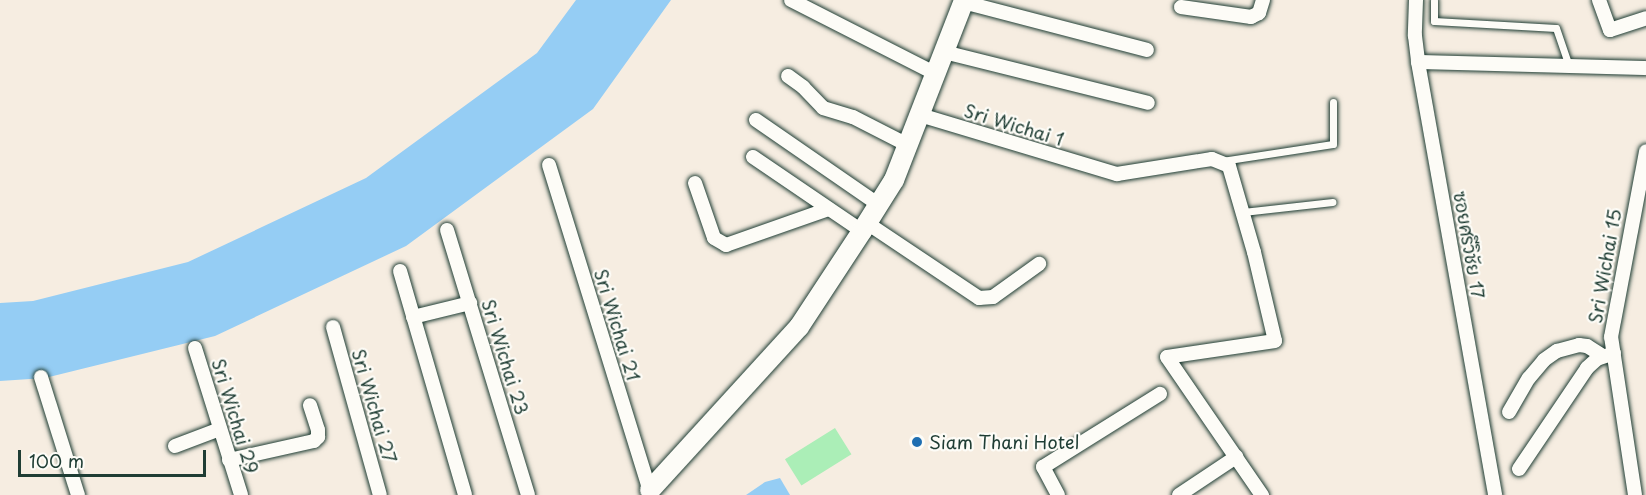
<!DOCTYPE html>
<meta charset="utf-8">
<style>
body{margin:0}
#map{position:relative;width:1646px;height:495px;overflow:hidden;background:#f6ede1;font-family:"Playpen Sans","Playpen Sans Thai",sans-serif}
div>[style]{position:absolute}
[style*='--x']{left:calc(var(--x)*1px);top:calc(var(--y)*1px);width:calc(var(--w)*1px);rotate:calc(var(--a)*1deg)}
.green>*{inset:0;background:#abeeb7;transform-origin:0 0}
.water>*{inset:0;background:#95cdf4}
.roads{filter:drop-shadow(0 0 2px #1f3d34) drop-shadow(0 0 2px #1f3d34)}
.lane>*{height:7px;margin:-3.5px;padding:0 3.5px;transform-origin:3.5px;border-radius:3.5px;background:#fdfcf7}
.street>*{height:14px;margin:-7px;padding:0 7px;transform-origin:7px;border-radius:7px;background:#fdfcf7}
.secondary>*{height:20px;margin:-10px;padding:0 10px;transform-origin:10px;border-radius:10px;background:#fdfcf7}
.dots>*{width:16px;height:16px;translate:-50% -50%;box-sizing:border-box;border:3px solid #fdfcf7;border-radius:50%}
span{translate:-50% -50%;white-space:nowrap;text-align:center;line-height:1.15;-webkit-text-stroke:4.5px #fdfcf7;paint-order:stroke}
.street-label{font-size:18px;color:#1f3d34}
.poi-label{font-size:18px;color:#1f3d34}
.left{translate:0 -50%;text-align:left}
.scale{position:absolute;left:18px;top:450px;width:188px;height:27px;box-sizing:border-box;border:3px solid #1f3d34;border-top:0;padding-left:8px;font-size:18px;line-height:21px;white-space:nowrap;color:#1f3d34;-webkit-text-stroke:4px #fdfcf7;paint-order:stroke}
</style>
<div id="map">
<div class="green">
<div style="left:835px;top:428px;width:31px;height:59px;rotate:58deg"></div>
</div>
<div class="water">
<div style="clip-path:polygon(576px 0,671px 0,593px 109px,406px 246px,215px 336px,45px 378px,0 381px,0 303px,33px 301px,188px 262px,366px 178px,537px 53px)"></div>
<div style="clip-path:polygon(780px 478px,790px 495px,746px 495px,765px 482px)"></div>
</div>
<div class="roads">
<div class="lane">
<div style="--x:1434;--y:0;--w:21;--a:90"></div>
<div style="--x:1434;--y:21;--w:122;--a:3.3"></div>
<div style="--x:1556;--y:28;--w:40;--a:71.1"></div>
<div style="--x:1222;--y:161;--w:112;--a:-8.7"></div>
<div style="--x:1333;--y:144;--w:42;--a:-90"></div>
<div style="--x:1243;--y:212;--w:90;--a:-6.4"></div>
</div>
<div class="street">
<div style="--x:791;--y:0;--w:163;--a:27"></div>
<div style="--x:1416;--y:0;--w:36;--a:92"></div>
<div style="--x:1415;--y:36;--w:26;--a:83"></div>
<div style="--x:1418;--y:62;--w:440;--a:79.9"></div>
<div style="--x:1599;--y:0;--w:32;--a:70"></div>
<div style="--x:1610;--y:30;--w:38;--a:-18"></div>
<div style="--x:963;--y:2;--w:190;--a:14.6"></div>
<div style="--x:1181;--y:7;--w:71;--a:8.1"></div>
<div style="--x:1251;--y:17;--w:9;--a:-27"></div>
<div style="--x:1259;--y:13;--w:14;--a:-73"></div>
<div style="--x:944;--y:52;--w:210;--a:14"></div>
<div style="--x:1418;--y:62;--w:228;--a:1.5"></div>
<div style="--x:788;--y:76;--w:19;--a:36"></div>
<div style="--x:803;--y:87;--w:29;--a:46"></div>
<div style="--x:823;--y:108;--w:31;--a:17"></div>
<div style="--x:853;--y:117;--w:62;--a:27"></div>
<div style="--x:920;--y:115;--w:206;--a:16.7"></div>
<div style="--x:1117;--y:174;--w:96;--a:-9"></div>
<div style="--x:1212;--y:159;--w:18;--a:22"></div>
<div style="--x:1229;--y:166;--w:90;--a:73.8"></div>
<div style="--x:1254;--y:252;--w:91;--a:76.7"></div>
<div style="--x:1275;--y:341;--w:109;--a:171.6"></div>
<div style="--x:1167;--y:357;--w:168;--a:55.5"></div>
<div style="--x:756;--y:120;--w:150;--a:34.6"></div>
<div style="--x:753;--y:157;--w:132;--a:34.2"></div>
<div style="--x:549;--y:165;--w:345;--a:72.8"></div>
<div style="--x:695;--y:183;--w:58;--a:70.9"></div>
<div style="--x:714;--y:238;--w:14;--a:30"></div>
<div style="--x:726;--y:245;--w:109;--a:-19.3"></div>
<div style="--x:867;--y:223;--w:135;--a:33.8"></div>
<div style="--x:979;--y:298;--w:14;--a:-4"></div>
<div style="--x:993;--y:297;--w:57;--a:-35.7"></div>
<div style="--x:447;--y:230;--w:277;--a:73"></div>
<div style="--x:400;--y:271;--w:233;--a:73.8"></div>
<div style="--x:413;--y:317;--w:59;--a:-13.8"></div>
<div style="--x:333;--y:327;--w:174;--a:74.4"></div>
<div style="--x:195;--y:348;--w:154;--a:72.6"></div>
<div style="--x:41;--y:377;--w:124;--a:72.6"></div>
<div style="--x:1509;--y:412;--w:39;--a:-60"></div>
<div style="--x:1529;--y:378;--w:23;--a:-50"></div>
<div style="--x:1544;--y:360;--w:16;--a:-35"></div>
<div style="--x:1557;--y:351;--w:23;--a:-15"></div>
<div style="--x:1579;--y:345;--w:8;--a:7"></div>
<div style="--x:1587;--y:346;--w:19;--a:32"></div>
<div style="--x:175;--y:446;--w:48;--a:-20.7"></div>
<div style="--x:229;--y:460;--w:87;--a:-12.6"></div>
<div style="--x:314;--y:441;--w:6;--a:-45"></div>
<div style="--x:318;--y:437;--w:7;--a:-90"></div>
<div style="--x:318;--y:430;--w:26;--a:-108"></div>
<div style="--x:1519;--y:469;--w:122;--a:-56"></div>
<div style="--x:1587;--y:368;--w:13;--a:-42"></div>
<div style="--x:1597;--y:359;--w:18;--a:-19"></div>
<div style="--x:1058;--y:495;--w:32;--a:-118"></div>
<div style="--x:1043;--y:467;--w:138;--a:-32"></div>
<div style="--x:1179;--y:495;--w:69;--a:-33.7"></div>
<div style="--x:1635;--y:495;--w:160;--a:-98.6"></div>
<div style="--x:1611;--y:337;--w:189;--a:-79.3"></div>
</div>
<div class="secondary">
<div style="--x:650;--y:490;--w:221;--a:-47.6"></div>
<div style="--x:799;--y:327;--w:115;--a:-56.7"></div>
<div style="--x:862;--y:231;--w:60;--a:-57.9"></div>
<div style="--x:894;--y:180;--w:193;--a:-68.7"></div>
</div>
</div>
<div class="dots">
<div style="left:917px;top:442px;background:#1f6fb2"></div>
</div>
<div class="street-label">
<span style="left:1014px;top:125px;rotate:17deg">Sri Wichai 1</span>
<span style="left:1469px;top:245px;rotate:80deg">ซอยศรีวิชัย 17</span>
<span style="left:1605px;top:266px;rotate:-80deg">Sri Wichai 15</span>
<span style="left:617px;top:325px;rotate:73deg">Sri Wichai 21</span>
<span style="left:505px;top:357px;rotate:73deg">Sri Wichai 23</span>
<span style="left:374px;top:406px;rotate:74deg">Sri Wichai 27</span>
<span style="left:235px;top:416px;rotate:73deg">Sri Wichai 29</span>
</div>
<div class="poi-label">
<span class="left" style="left:929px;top:442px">Siam Thani Hotel</span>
</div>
<div class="scale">100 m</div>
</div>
